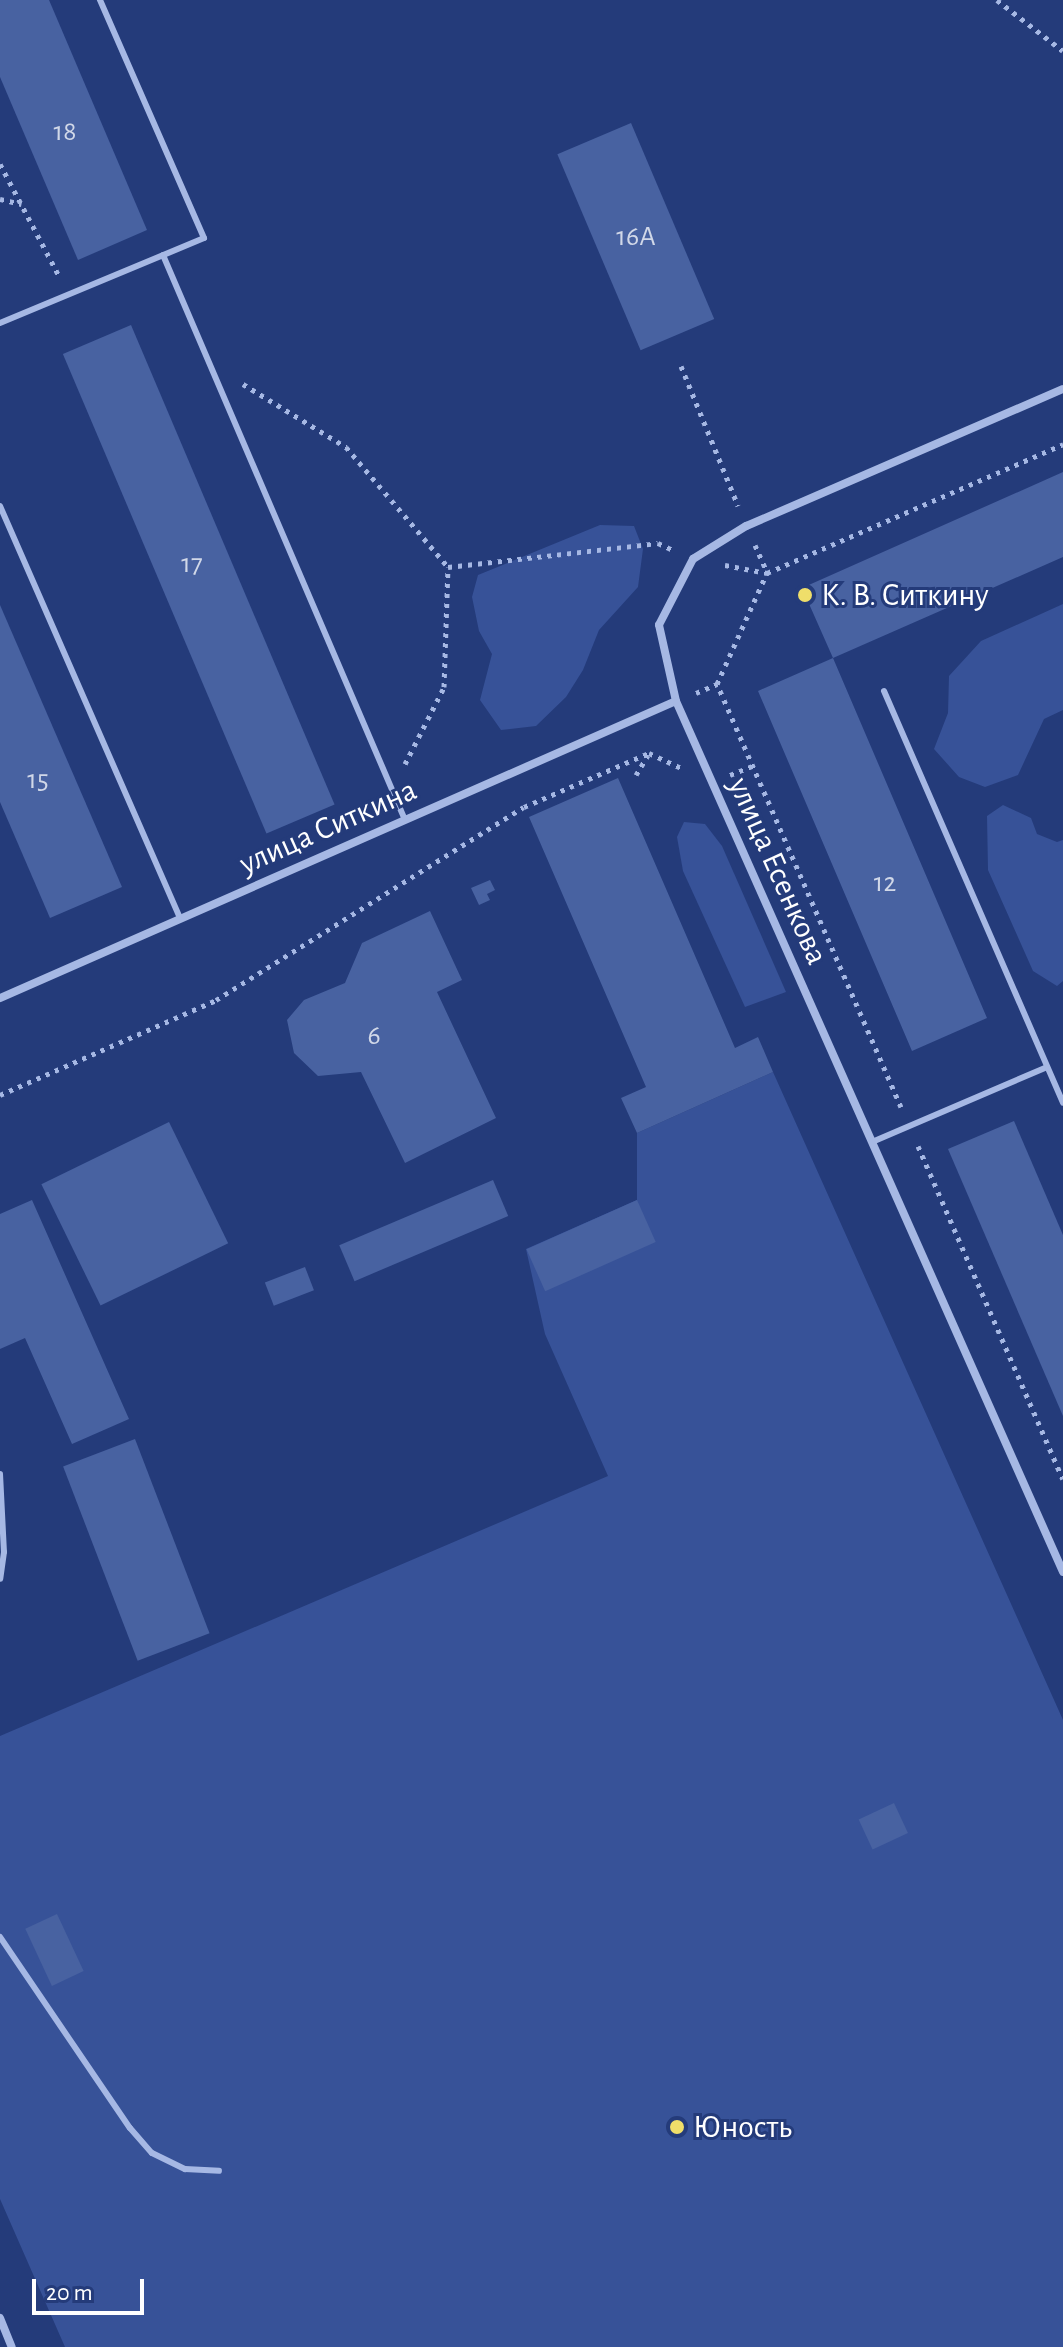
<!DOCTYPE html>
<meta charset="utf-8">
<style>
body{margin:0}
#map{position:relative;width:1063px;height:2347px;overflow:hidden;background:#243b7a;font-family:"Alegreya Sans",sans-serif}
div>[style]{position:absolute}
[style*='--x']{left:calc(var(--x)*1px);top:calc(var(--y)*1px);width:calc(var(--w)*1px);rotate:calc(var(--a)*1deg)}
.green>*{inset:0;background:#375298}
.building>*{inset:0;background:#4862a1;transform-origin:0 0}
.path>*{height:5px;margin-top:-2.5px;transform-origin:0;background:repeating-linear-gradient(90deg,#a6b8e4 0 4px,transparent 0 10px)}
.lane>*{height:6px;margin:-3px;padding:0 3px;transform-origin:3px;border-radius:3px;background:#a6b8e4}
.street>*{height:8px;margin:-4px;padding:0 4px;transform-origin:4px;border-radius:4px;background:#a6b8e4}
.dots>*{width:22px;height:22px;translate:-50% -50%;box-sizing:border-box;border:4px solid #243b7a;border-radius:50%}
span{translate:-50% -50%;white-space:nowrap;text-align:center;line-height:1.15;-webkit-text-stroke:6px #243b7a;paint-order:stroke}
.number-label{font-size:28px;color:#d1d8e8}
.number-label span{-webkit-text-stroke-width:0}
.poi-label{font-size:32px;color:#fff}
.left{translate:0 -50%;text-align:left}
.street-label{font-size:32px;color:#fff}
.scale{position:absolute;left:32px;top:2279px;width:112px;height:36px;box-sizing:border-box;border:4px solid #fff;border-top:0;padding-left:10px;font-size:24px;line-height:28px;white-space:nowrap;color:#fff;-webkit-text-stroke:6px #243b7a;paint-order:stroke}
</style>
<div id="map">
<div class="green">
<div style="clip-path:polygon(600px 525px,634px 526px,643px 549px,638px 587px,599px 630px,583px 670px,566px 697px,536px 726px,501px 730px,480px 700px,492px 654px,479px 631px,472px 597px,478px 575px)"></div>
<div style="clip-path:polygon(1063px 604px,1063px 710px,1044px 719px,1018px 775px,985px 787px,959px 777px,934px 749px,948px 713px,949px 676px,981px 641px)"></div>
<div style="clip-path:polygon(1003px 805px,1031px 818px,1037px 834px,1057px 842px,1063px 840px,1063px 981px,1057px 986px,1033px 971px,988px 870px,987px 816px)"></div>
<div style="clip-path:polygon(684px 822px,705px 824px,722px 846px,786px 992px,745px 1007px,683px 871px,677px 837px)"></div>
<div style="clip-path:polygon(773px 1072px,1063px 1720px,1063px 2347px,65px 2347px,0 2199px,0 1736px,608px 1476px,545px 1334px,526px 1249px,637px 1200px,637px 1133px)"></div>
</div>
<div class="building">
<div style="clip-path:polygon(0 0,49px 0,147px 230px,78px 260px,0 77px)"></div>
<div style="left:631px;top:123px;width:213px;height:80px;rotate:67deg"></div>
<div style="left:131px;top:325px;width:521px;height:74px;rotate:67deg"></div>
<div style="clip-path:polygon(1063px 472px,1063px 557px,833px 658px,987px 1018px,912px 1051px,758px 691px,833px 658px,802px 588px)"></div>
<div style="clip-path:polygon(0 605px,122px 887px,50px 918px,0 802px)"></div>
<div style="clip-path:polygon(618px 778px,735px 1048px,758px 1037px,773px 1072px,637px 1133px,621px 1098px,646px 1087px,529px 817px)"></div>
<div style="clip-path:polygon(490px 880px,495px 890px,487px 894px,490px 900px,479px 905px,471px 888px)"></div>
<div style="clip-path:polygon(430px 911px,462px 980px,437px 992px,496px 1118px,405px 1163px,361px 1072px,318px 1076px,294px 1053px,287px 1020px,304px 1000px,345px 983px,362px 943px)"></div>
<div style="clip-path:polygon(1014px 1121px,1063px 1235px,1063px 1416px,948px 1149px)"></div>
<div style="left:169px;top:1122px;width:135px;height:142px;rotate:64deg"></div>
<div style="left:493px;top:1180px;width:39px;height:167px;rotate:67deg"></div>
<div style="clip-path:polygon(32px 1200px,129px 1419px,72px 1444px,25px 1338px,0 1349px,0 1214px)"></div>
<div style="left:637px;top:1200px;width:46px;height:121px;rotate:66deg"></div>
<div style="left:305px;top:1267px;width:25px;height:43px;rotate:69deg"></div>
<div style="left:135px;top:1439px;width:208px;height:77px;rotate:69deg"></div>
<div style="left:894px;top:1803px;width:33px;height:39px;rotate:65deg"></div>
<div style="left:57px;top:1914px;width:63px;height:35px;rotate:65deg"></div>
</div>
<div class="path">
<div style="--x:997;--y:0;--w:83;--a:37.7"></div>
<div style="--x:0;--y:164;--w:127;--a:62.2"></div>
<div style="--x:0;--y:199;--w:22;--a:13"></div>
<div style="--x:681;--y:366;--w:151;--a:67.8"></div>
<div style="--x:243;--y:384;--w:121;--a:31.5"></div>
<div style="--x:346;--y:447;--w:157;--a:49.6"></div>
<div style="--x:448;--y:567;--w:211;--a:-6.5"></div>
<div style="--x:658;--y:543;--w:17;--a:25"></div>
<div style="--x:755;--y:545;--w:30;--a:66"></div>
<div style="--x:725;--y:565;--w:43;--a:10.8"></div>
<div style="--x:696;--y:693;--w:23;--a:-23"></div>
<div style="--x:405;--y:764;--w:86;--a:-63.1"></div>
<div style="--x:444;--y:687;--w:120;--a:-88.1"></div>
<div style="--x:636;--y:775;--w:23;--a:-59"></div>
<div style="--x:730;--y:775;--w:24;--a:-22"></div>
<div style="--x:0;--y:1095;--w:236;--a:-23.7"></div>
<div style="--x:216;--y:1000;--w:363;--a:-32.1"></div>
<div style="--x:524;--y:807;--w:136;--a:-23.4"></div>
<div style="--x:649;--y:753;--w:35;--a:25"></div>
<div style="--x:901;--y:1107;--w:461;--a:-113.5"></div>
<div style="--x:717;--y:684;--w:122;--a:-65.8"></div>
<div style="--x:767;--y:573;--w:323;--a:-23.5"></div>
<div style="--x:918;--y:1146;--w:363;--a:66.5"></div>
</div>
<div class="lane">
<div style="--x:163;--y:255;--w:615;--a:66.81"></div>
<div style="--x:0;--y:323;--w:221;--a:-22.6"></div>
<div style="--x:204;--y:238;--w:260;--a:-113.6"></div>
<div style="--x:0;--y:506;--w:450;--a:66.4"></div>
<div style="--x:884;--y:691;--w:449;--a:66.5"></div>
<div style="--x:872;--y:1142;--w:190;--a:-23.2"></div>
<div style="--x:0;--y:1474;--w:78;--a:87.1"></div>
<div style="--x:4;--y:1552;--w:27;--a:98"></div>
<div style="--x:0;--y:1937;--w:231;--a:55.8"></div>
<div style="--x:130;--y:2128;--w:33;--a:49"></div>
<div style="--x:152;--y:2153;--w:37;--a:26"></div>
<div style="--x:185;--y:2169;--w:34;--a:3"></div>
</div>
<div class="street">
<div style="--x:1063;--y:389;--w:345;--a:156.6"></div>
<div style="--x:746;--y:526;--w:62;--a:148.1"></div>
<div style="--x:693;--y:559;--w:74;--a:117.3"></div>
<div style="--x:659;--y:625;--w:78;--a:77.4"></div>
<div style="--x:676;--y:701;--w:953;--a:66.04"></div>
<div style="--x:0;--y:998;--w:738;--a:-23.72"></div>
<div style="--x:0;--y:2318;--w:31;--a:68"></div>
</div>
<div class="dots">
<div style="left:805px;top:595px;background:#efde6a"></div>
<div style="left:677px;top:2127px;background:#efde6a"></div>
</div>
<div class="number-label">
<span style="left:65px;top:132px">18</span>
<span style="left:636px;top:237px">16А</span>
<span style="left:192px;top:564px">17</span>
<span style="left:38px;top:780px">15</span>
<span style="left:885px;top:883px">12</span>
<span style="left:374px;top:1036px">6</span>
</div>
<div class="poi-label">
<span class="left" style="left:821px;top:595px">К. В. Ситкину</span>
<span class="left" style="left:693px;top:2127px">Юность</span>
</div>
<div class="street-label">
<span style="left:328px;top:827px;rotate:-24deg">улица Ситкина</span>
<span style="left:778px;top:871px;rotate:66deg">улица Есенкова</span>
</div>
<div class="scale">20 m</div>
</div>
